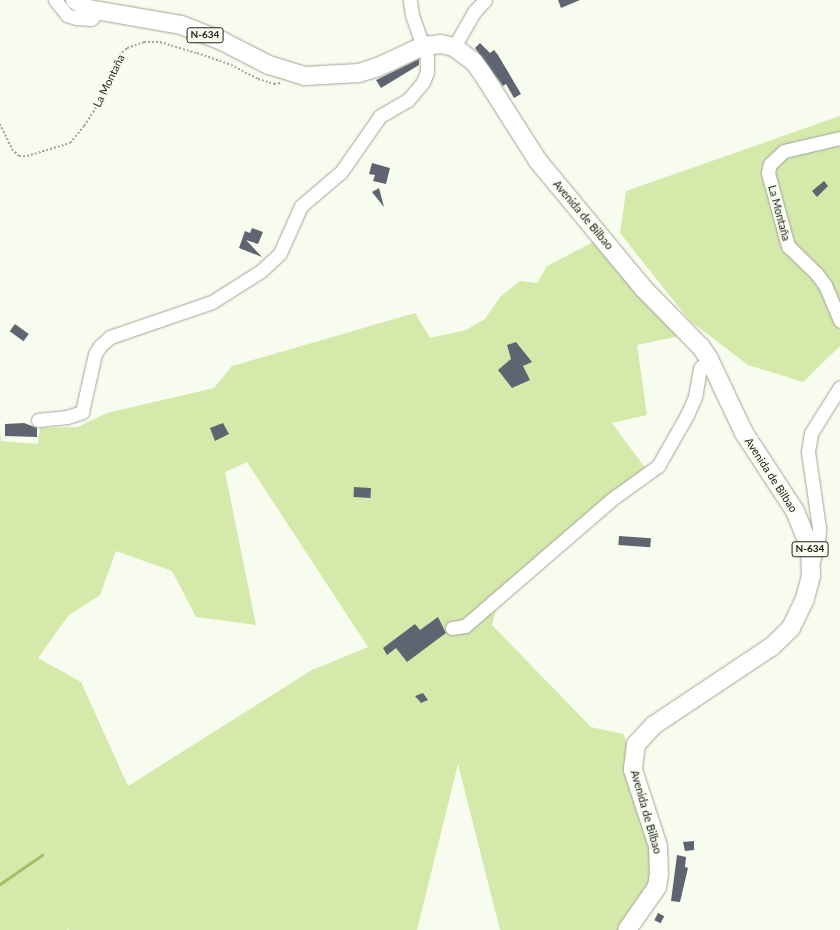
<!DOCTYPE html>
<meta charset="utf-8">
<style>
body{margin:0}
#map{position:relative;width:840px;height:930px;overflow:hidden;background:#f7fcee;font-family:Lato,sans-serif}
div>[style]{position:absolute}
[style*='--x']{left:calc(var(--x)*1px);top:calc(var(--y)*1px);width:calc(var(--w)*1px);rotate:calc(var(--a)*1deg)}
.green>*{inset:0;background:#d5e9ab}
.stream>*{height:2.5px;margin:-1.25px;padding:0 1.25px;transform-origin:1.25px;border-radius:1.25px;background:#a4be65}
.building>*{inset:0;background:#5e6470;transform-origin:0 0}
.path>*{height:1.5px;margin-top:-0.75px;transform-origin:0;background:repeating-linear-gradient(90deg,#a2a69b 0 2px,transparent 0 4px)}
.roads{filter:drop-shadow(0 0 1px #a0a597) drop-shadow(0 0 1px #a0a597)}
.minor>*{height:13px;margin:-6.5px;padding:0 6.5px;transform-origin:6.5px;border-radius:6.5px;background:#fff}
.highway>*{height:18px;margin:-9px;padding:0 9px;transform-origin:9px;border-radius:9px;background:#fff}
span{translate:-50% -50%;white-space:nowrap;text-align:center;line-height:1.15;-webkit-text-stroke:4px #f7fcee;paint-order:stroke}
.shield-label span{padding:1px 3px;background:#f7fcee;border:1px solid;border-radius:3px;-webkit-text-stroke-width:0}
.shield-label{font-size:10px;color:#20221d;font-weight:700}
.street-label{font-size:11px;color:#20221d}
</style>
<div id="map">
<div class="green">
<div style="clip-path:polygon(840px 116px,840px 346px,803px 382px,748px 365px,689px 320px,620px 233px,626px 191px)"></div>
<div style="clip-path:polygon(evenodd,599px 239px,685px 335px,637px 345px,647px 415px,612px 423px,646px 469px,500px 594px,492px 625px,591px 727px,623px 734px,629px 747px,656px 875px,618px 930px,500px 930px,458px 764px,417px 930px,68px 930px,70px 925px,67px 930px,0 930px,0 430px,1px 441px,38px 444px,40px 428px,78px 427px,107px 413px,214px 388px,232px 366px,415px 313px,430px 338px,466px 330px,485px 319px,500px 297px,520px 281px,537px 283px,547px 266px,599px 239px,247px 462px,368px 647px,312px 670px,128px 786px,81px 682px,38px 658px,68px 616px,100px 595px,116px 551px,172px 571px,196px 617px,256px 625px,225px 472px,247px 462px)"></div>
</div>
<div class="stream">
<div style="--x:0;--y:884;--w:51;--a:-34.6"></div>
</div>
<div class="building">
<div style="clip-path:polygon(558px 0,580px 0,561px 8px)"></div>
<div style="clip-path:polygon(480px 43px,490px 53px,494px 50px,498px 55px,521px 94px,514px 98px,506px 84px,503px 86px,475px 48px)"></div>
<div style="clip-path:polygon(419px 59px,419px 65px,381px 88px,376px 80px)"></div>
<div style="clip-path:polygon(372px 163px,390px 168px,386px 184px,373px 181px,375px 175px,369px 174px)"></div>
<div style="clip-path:polygon(824px 181px,828px 186px,817px 197px,812px 191px)"></div>
<div style="clip-path:polygon(379px 188px,384px 207px,372px 192px)"></div>
<div style="clip-path:polygon(252px 228px,263px 232px,258px 244px,246px 240px,262px 257px,239px 248px,245px 231px,250px 233px)"></div>
<div style="left:15px;top:324px;width:17px;height:9px;rotate:36deg"></div>
<div style="clip-path:polygon(516px 342px,532px 362px,523px 366px,530px 380px,512px 388px,498px 370px,511px 359px,507px 345px)"></div>
<div style="clip-path:polygon(24px 423px,37px 428px,37px 437px,5px 436px,5px 424px)"></div>
<div style="clip-path:polygon(223px 423px,229px 434px,215px 441px,210px 428px)"></div>
<div style="left:354px;top:487px;width:17px;height:10px;rotate:3deg"></div>
<div style="left:619px;top:536px;width:32px;height:9px;rotate:4deg"></div>
<div style="clip-path:polygon(438px 617px,446px 633px,407px 662px,396px 648px,387px 655px,383px 648px,415px 624px,420px 630px)"></div>
<div style="clip-path:polygon(423px 693px,428px 700px,421px 703px,415px 696px)"></div>
<div style="clip-path:polygon(694px 841px,694px 850px,685px 851px,683px 842px)"></div>
<div style="clip-path:polygon(677px 855px,686px 857px,685px 867px,688px 868px,680px 902px,671px 901px)"></div>
<div style="left:658px;top:913px;width:7px;height:8px;rotate:27deg"></div>
</div>
<div class="path">
<div style="--x:0;--y:124;--w:28;--a:64"></div>
<div style="--x:12;--y:149;--w:10;--a:45"></div>
<div style="--x:19;--y:156;--w:8;--a:0"></div>
<div style="--x:27;--y:156;--w:45;--a:-16.8"></div>
<div style="--x:70;--y:143;--w:22;--a:-51"></div>
<div style="--x:84;--y:126;--w:35;--a:-57"></div>
<div style="--x:103;--y:97;--w:45;--a:-69.1"></div>
<div style="--x:119;--y:55;--w:11;--a:-41"></div>
<div style="--x:127;--y:48;--w:18;--a:-19"></div>
<div style="--x:144;--y:42;--w:16;--a:0"></div>
<div style="--x:160;--y:42;--w:39;--a:17"></div>
<div style="--x:197;--y:53;--w:36;--a:19"></div>
<div style="--x:231;--y:65;--w:30;--a:27"></div>
<div style="--x:258;--y:79;--w:17;--a:17"></div>
<div style="--x:274;--y:84;--w:6;--a:-9"></div>
</div>
<div class="roads">
<div class="minor">
<div style="--x:55;--y:0;--w:19;--a:51"></div>
<div style="--x:67;--y:15;--w:9;--a:18"></div>
<div style="--x:76;--y:18;--w:15;--a:4"></div>
<div style="--x:91;--y:19;--w:12;--a:-48"></div>
<div style="--x:454;--y:47;--w:40;--a:-60.3"></div>
<div style="--x:474;--y:12;--w:16;--a:-47"></div>
<div style="--x:840;--y:138;--w:57;--a:166.9"></div>
<div style="--x:784;--y:151;--w:19;--a:137"></div>
<div style="--x:770;--y:164;--w:9;--a:103"></div>
<div style="--x:768;--y:173;--w:76;--a:74.7"></div>
<div style="--x:788;--y:246;--w:39;--a:44"></div>
<div style="--x:816;--y:273;--w:15;--a:53"></div>
<div style="--x:825;--y:285;--w:39;--a:67"></div>
<div style="--x:38;--y:420;--w:29;--a:-6"></div>
<div style="--x:67;--y:417;--w:16;--a:-18"></div>
<div style="--x:82;--y:412;--w:59;--a:-77.4"></div>
<div style="--x:95;--y:354;--w:9;--a:-58"></div>
<div style="--x:100;--y:346;--w:13;--a:-42"></div>
<div style="--x:110;--y:337;--w:108;--a:-18.9"></div>
<div style="--x:212;--y:302;--w:58;--a:-32.3"></div>
<div style="--x:261;--y:271;--w:26;--a:-43"></div>
<div style="--x:280;--y:253;--w:51;--a:-65.9"></div>
<div style="--x:301;--y:206;--w:52;--a:-40.4"></div>
<div style="--x:341;--y:172;--w:68;--a:-55.1"></div>
<div style="--x:380;--y:116;--w:32;--a:-30"></div>
<div style="--x:408;--y:100;--w:23;--a:-50"></div>
<div style="--x:423;--y:82;--w:11;--a:-68"></div>
<div style="--x:427;--y:72;--w:15;--a:-90"></div>
<div style="--x:427;--y:57;--w:45;--a:-109.7"></div>
<div style="--x:412;--y:15;--w:15;--a:-98"></div>
<div style="--x:813;--y:560;--w:17;--a:-73"></div>
<div style="--x:818;--y:544;--w:16;--a:-86"></div>
<div style="--x:819;--y:528;--w:77;--a:-98.2"></div>
<div style="--x:808;--y:452;--w:19;--a:-81"></div>
<div style="--x:811;--y:433;--w:54;--a:-57.8"></div>
<div style="--x:452;--y:628;--w:13;--a:-9"></div>
<div style="--x:465;--y:626;--w:194;--a:-40.8"></div>
<div style="--x:612;--y:499;--w:57;--a:-35.7"></div>
<div style="--x:658;--y:466;--w:59;--a:-60.4"></div>
<div style="--x:687;--y:415;--w:20;--a:-66"></div>
<div style="--x:695;--y:397;--w:29;--a:-80"></div>
<div style="--x:700;--y:368;--w:13;--a:-45"></div>
</div>
<div class="highway">
<div style="--x:75;--y:0;--w:17;--a:33"></div>
<div style="--x:89;--y:9;--w:93;--a:9.9"></div>
<div style="--x:181;--y:25;--w:44;--a:21.3"></div>
<div style="--x:222;--y:41;--w:53;--a:27.1"></div>
<div style="--x:269;--y:65;--w:38;--a:17"></div>
<div style="--x:305;--y:76;--w:54;--a:-3.2"></div>
<div style="--x:359;--y:73;--w:20;--a:-18"></div>
<div style="--x:378;--y:67;--w:50;--a:-25"></div>
<div style="--x:423;--y:46;--w:18;--a:-6"></div>
<div style="--x:441;--y:44;--w:13;--a:13"></div>
<div style="--x:454;--y:47;--w:25;--a:37"></div>
<div style="--x:474;--y:62;--w:14;--a:54"></div>
<div style="--x:482;--y:73;--w:104;--a:57.5"></div>
<div style="--x:538;--y:161;--w:165;--a:50.4"></div>
<div style="--x:643;--y:288;--w:83;--a:45.5"></div>
<div style="--x:701;--y:347;--w:14;--a:56"></div>
<div style="--x:709;--y:359;--w:82;--a:64.7"></div>
<div style="--x:744;--y:433;--w:93;--a:56.8"></div>
<div style="--x:795;--y:511;--w:40;--a:68"></div>
<div style="--x:810;--y:548;--w:28;--a:88"></div>
<div style="--x:811;--y:576;--w:24;--a:105"></div>
<div style="--x:805;--y:599;--w:32;--a:116"></div>
<div style="--x:791;--y:628;--w:28;--a:136"></div>
<div style="--x:771;--y:647;--w:141;--a:146.3"></div>
<div style="--x:654;--y:725;--w:26;--a:133"></div>
<div style="--x:636;--y:744;--w:26;--a:97"></div>
<div style="--x:633;--y:770;--w:80;--a:71.8"></div>
<div style="--x:658;--y:846;--w:28;--a:88"></div>
<div style="--x:659;--y:874;--w:13;--a:99"></div>
<div style="--x:657;--y:887;--w:52;--a:124.9"></div>
</div>
</div>
<div class="shield-label">
<span style="left:205px;top:35px">N-634</span>
<span style="left:810px;top:549px">N-634</span>
</div>
<div class="street-label">
<span style="left:109px;top:81px;rotate:-64deg">La Montaña</span>
<span style="left:779px;top:213px;rotate:75deg">La Montaña</span>
<span style="left:583px;top:215px;rotate:50deg">Avenida de Bilbao</span>
<span style="left:771px;top:475px;rotate:57deg">Avenida de Bilbao</span>
<span style="left:646px;top:812px;rotate:74deg">Avenida de Bilbao</span>
</div>
</div>
